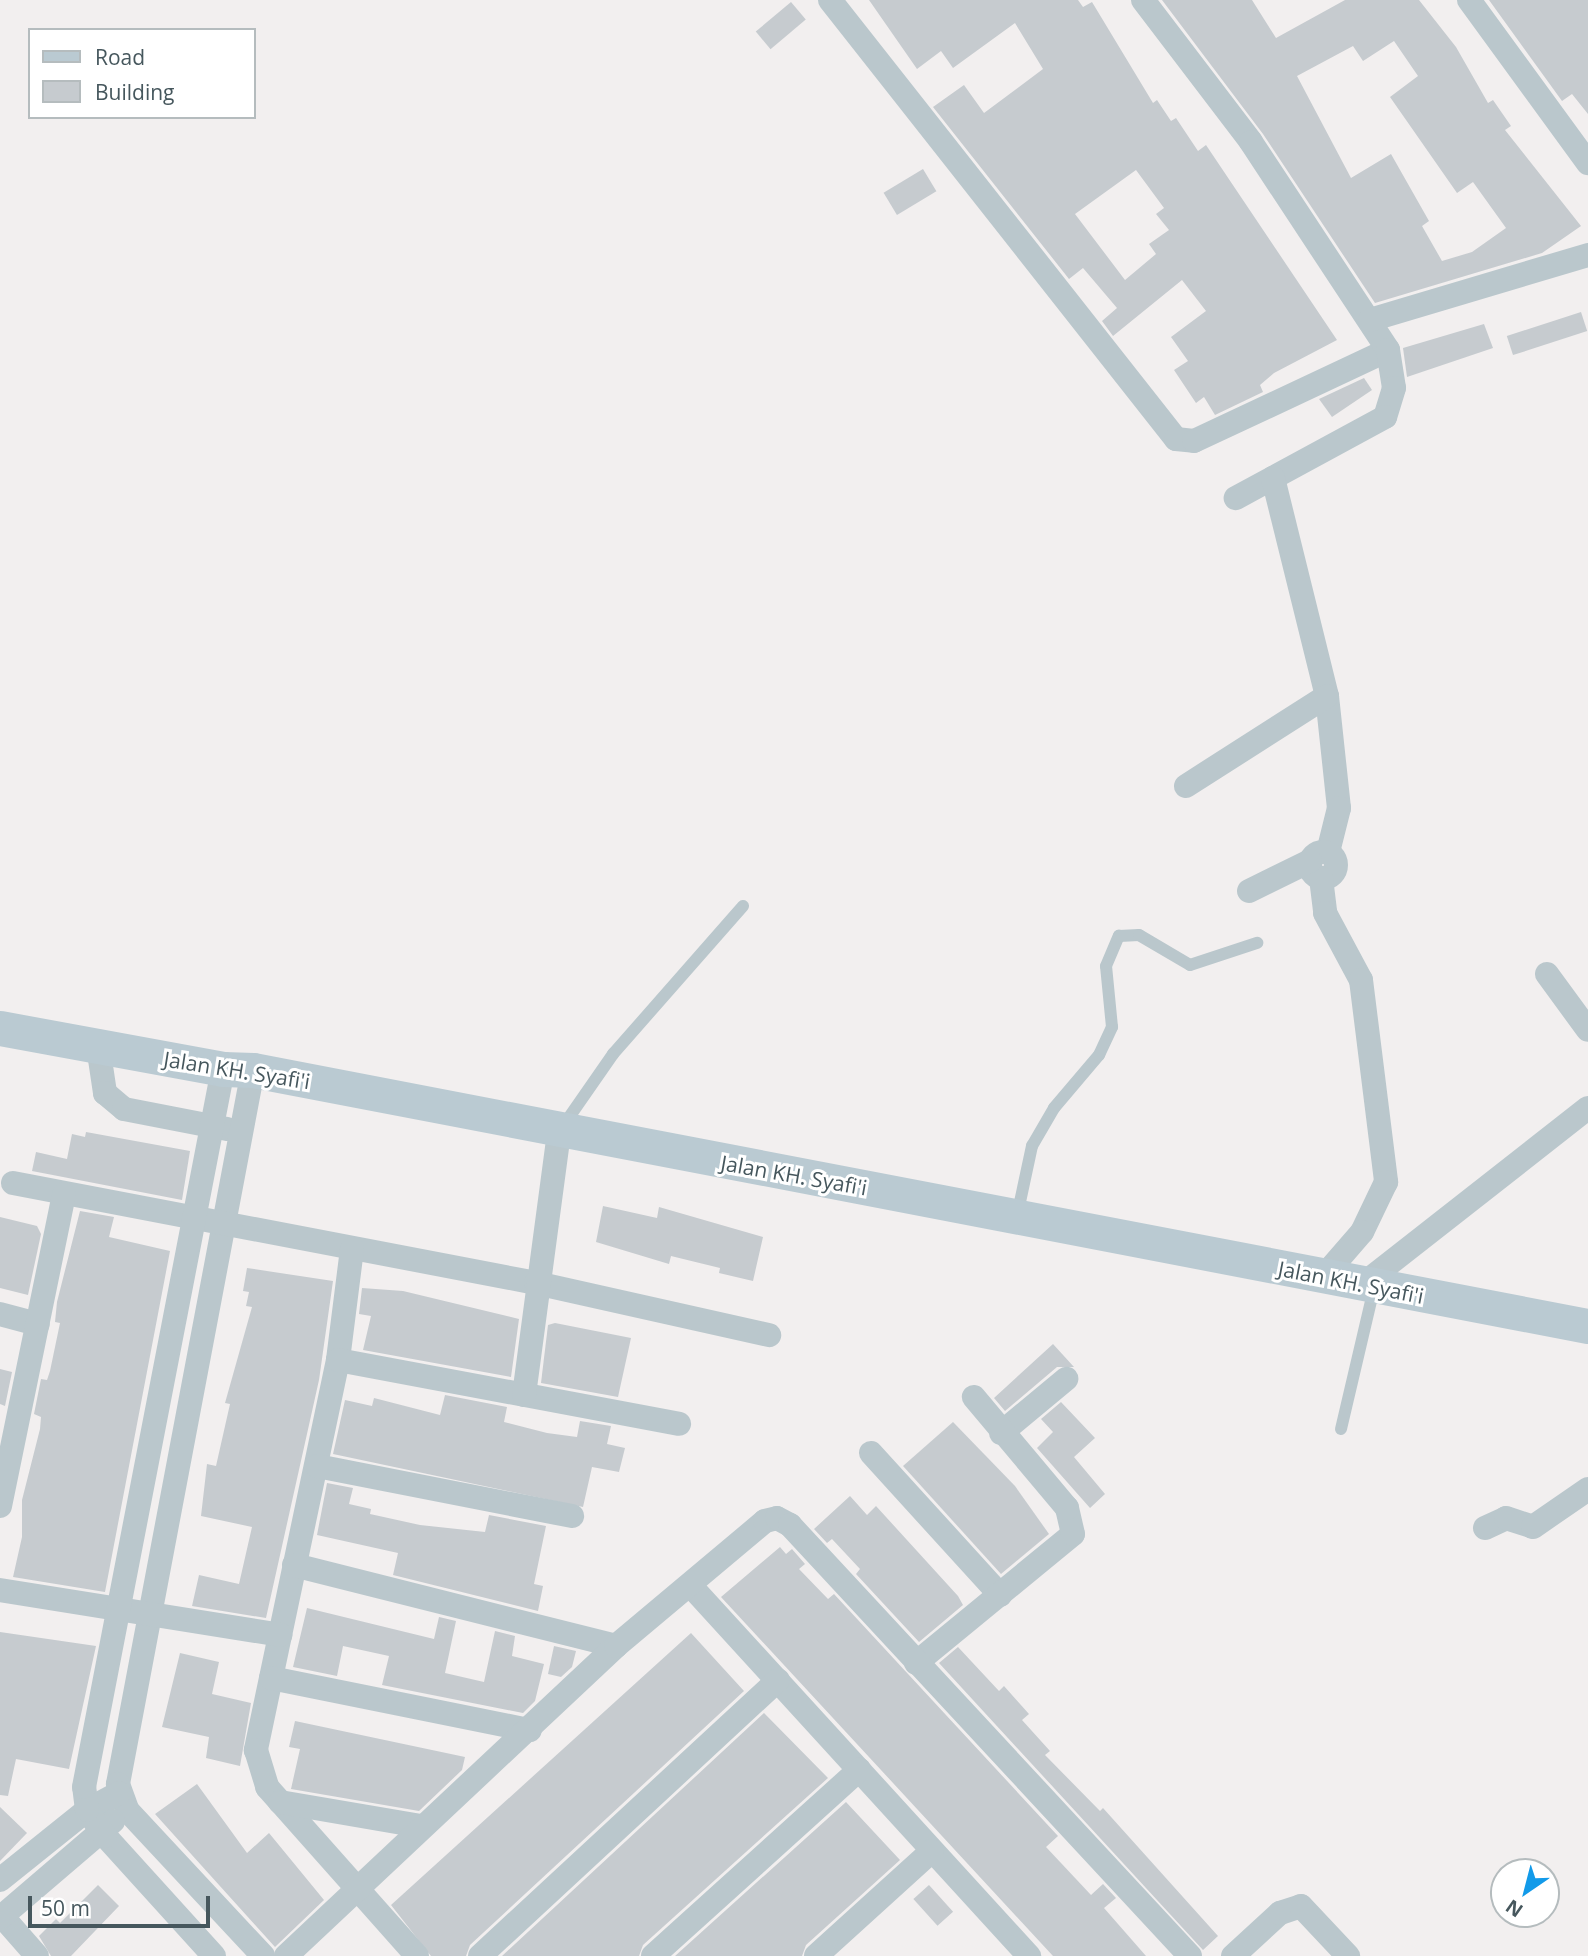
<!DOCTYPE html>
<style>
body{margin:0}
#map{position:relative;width:1588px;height:1956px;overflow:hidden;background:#f2efef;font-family:"Open Sans",sans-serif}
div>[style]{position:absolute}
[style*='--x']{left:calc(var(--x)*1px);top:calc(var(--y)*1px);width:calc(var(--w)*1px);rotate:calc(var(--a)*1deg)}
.building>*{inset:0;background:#c6cbcf;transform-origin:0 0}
.lane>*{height:12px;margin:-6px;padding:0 6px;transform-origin:6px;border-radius:6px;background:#bac7cc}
.street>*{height:24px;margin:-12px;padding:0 12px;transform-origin:12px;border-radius:12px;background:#bac7cc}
.street>.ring{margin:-12px;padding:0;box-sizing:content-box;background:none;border:24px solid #bac7cc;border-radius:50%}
.secondary>*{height:35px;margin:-17.5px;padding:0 17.5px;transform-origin:17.5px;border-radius:17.5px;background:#bacad2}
span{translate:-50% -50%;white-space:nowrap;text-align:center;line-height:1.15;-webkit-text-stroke:6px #fff;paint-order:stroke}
.street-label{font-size:21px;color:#46575d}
.legend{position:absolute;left:28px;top:28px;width:228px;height:91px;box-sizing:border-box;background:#fff;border:2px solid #b5bcbe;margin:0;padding:9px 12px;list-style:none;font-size:21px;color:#46575d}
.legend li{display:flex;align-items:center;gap:14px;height:35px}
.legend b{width:35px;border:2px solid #b5bcbe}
.north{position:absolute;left:1490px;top:1858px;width:70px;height:70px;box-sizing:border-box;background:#fff;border:2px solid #b5bcbe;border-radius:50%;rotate:215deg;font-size:19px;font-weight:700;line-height:28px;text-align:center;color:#46575d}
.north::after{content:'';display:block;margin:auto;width:24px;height:32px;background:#129ae9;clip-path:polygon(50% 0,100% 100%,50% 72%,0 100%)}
.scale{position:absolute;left:28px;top:1896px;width:182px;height:32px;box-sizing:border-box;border:4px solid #46575d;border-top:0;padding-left:9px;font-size:21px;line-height:24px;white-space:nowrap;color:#46575d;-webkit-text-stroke:5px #fff;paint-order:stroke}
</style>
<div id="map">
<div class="building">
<div style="clip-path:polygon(evenodd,869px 0,1078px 0,1083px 7px,1092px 2px,1153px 103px,1157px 100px,1171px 121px,1176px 118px,1198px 151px,1206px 145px,1337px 340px,1274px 373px,1260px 385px,1263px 392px,1215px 415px,1204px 397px,1196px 403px,1174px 370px,1188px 361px,1171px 337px,1206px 311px,1182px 280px,1113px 336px,1102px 321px,1117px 308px,1083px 268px,1069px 279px,933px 107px,964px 85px,984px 113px,1043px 69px,1015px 23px,953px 68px,941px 51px,917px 69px,869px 0,1136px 170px,1164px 208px,1156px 214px,1169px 230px,1149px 244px,1156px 254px,1125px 280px,1075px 214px,1136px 170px)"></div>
<div style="clip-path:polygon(evenodd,1162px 0,1252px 0,1276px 38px,1345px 0,1419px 0,1456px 47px,1488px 103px,1493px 100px,1511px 126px,1505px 130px,1581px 226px,1542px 253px,1375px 303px,1263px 134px,1162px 0,1394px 41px,1418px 76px,1390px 97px,1457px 193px,1473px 182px,1506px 228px,1472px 252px,1442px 261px,1422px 226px,1429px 221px,1391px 154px,1351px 178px,1297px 76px,1353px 46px,1363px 61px,1394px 41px)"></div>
<div style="clip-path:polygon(1489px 0,1588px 0,1588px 114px,1572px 94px,1562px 101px)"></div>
<div style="left:791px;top:2px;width:23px;height:46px;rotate:50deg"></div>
<div style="left:923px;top:169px;width:26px;height:46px;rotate:59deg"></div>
<div style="left:1581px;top:312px;width:20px;height:78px;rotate:72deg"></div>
<div style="clip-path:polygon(1484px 324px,1493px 348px,1407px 377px,1403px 348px)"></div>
<div style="clip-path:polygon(1364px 378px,1372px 390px,1332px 417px,1319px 399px)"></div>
<div style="clip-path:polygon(86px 1132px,190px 1151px,182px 1200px,32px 1171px,36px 1152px,67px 1159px,72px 1134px,85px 1137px)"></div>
<div style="clip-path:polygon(603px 1206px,657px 1218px,659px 1207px,763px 1237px,753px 1281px,719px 1273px,720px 1268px,671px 1256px,669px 1264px,596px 1242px)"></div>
<div style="clip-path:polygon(80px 1211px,114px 1217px,109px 1237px,170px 1251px,105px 1592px,13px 1577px,22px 1537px,22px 1500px,40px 1429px,41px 1417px,34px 1414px,41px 1379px,47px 1380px,50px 1371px,60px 1323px,55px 1322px,57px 1302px)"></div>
<div style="clip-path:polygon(0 1217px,37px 1226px,41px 1234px,28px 1295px,0 1288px)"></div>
<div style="clip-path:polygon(247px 1268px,333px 1281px,319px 1380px,266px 1618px,192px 1606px,199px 1575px,239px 1584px,252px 1527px,201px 1516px,207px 1464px,216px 1466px,230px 1404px,225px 1403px,252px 1307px,246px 1306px,249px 1292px,243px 1291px)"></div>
<div style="clip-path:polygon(362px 1288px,403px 1291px,519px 1319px,511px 1377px,363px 1350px,371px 1316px,359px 1314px)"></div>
<div style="clip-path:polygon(555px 1323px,631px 1338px,618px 1397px,541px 1383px,548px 1325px)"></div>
<div style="clip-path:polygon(1053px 1344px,1074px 1367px,1057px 1367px,1005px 1411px,994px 1398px)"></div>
<div style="clip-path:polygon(0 1369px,12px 1372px,5px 1406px,0 1404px)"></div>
<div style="clip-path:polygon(445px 1395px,507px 1407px,504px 1422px,547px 1433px,577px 1437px,580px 1421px,611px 1426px,607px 1444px,625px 1448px,619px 1472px,592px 1467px,583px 1507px,333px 1454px,345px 1400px,372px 1406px,374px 1398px,440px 1415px)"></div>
<div style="clip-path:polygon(1061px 1402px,1095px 1438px,1074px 1457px,1105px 1494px,1090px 1508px,1037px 1448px,1053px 1432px,1041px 1419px)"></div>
<div style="clip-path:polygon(953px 1422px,1015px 1486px,1049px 1534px,1001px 1574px,903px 1466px)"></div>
<div style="clip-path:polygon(327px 1483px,353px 1488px,349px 1504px,371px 1509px,370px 1514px,420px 1525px,485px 1532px,489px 1515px,546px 1526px,534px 1584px,543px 1586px,538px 1611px,393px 1575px,398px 1553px,317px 1535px)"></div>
<div style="clip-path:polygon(850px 1496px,867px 1515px,876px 1506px,958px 1596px,963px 1605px,919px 1642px,856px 1574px,860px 1569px,832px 1539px,827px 1543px,814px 1529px)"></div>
<div style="clip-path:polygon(780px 1547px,786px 1554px,792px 1549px,805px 1564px,799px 1569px,828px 1599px,834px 1594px,1058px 1836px,1046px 1847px,1091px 1895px,1103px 1884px,1116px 1898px,1104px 1908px,1146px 1956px,1053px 1956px,721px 1597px)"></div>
<div style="clip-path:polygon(307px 1608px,434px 1639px,439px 1617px,456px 1621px,445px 1673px,484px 1682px,495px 1631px,515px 1636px,512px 1656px,544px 1664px,535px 1701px,523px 1713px,382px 1685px,389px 1656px,343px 1646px,337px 1676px,293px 1667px)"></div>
<div style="clip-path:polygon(0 1632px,96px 1646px,69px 1769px,16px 1759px,8px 1796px,0 1795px)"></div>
<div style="clip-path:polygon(691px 1633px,744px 1691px,470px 1945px,466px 1956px,431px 1956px,391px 1905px)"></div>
<div style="clip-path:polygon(554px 1646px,576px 1651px,572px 1667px,561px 1677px,548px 1674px)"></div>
<div style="clip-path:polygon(958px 1647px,999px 1691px,1004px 1686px,1029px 1714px,1022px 1720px,1050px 1751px,1045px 1755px,1100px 1811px,1103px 1808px,1218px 1936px,1203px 1950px,939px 1663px)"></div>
<div style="clip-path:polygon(180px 1653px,219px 1662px,212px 1694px,251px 1703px,240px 1766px,206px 1758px,209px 1737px,162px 1727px)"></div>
<div style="clip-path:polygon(764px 1713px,828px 1778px,643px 1945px,639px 1956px,502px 1956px)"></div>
<div style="clip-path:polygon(295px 1721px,465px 1757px,462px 1770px,419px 1811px,291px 1789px,300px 1749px,289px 1747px)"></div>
<div style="clip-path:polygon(197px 1784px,247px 1853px,269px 1833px,324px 1900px,275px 1947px,155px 1814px)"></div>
<div style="clip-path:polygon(846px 1802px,900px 1860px,806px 1945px,802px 1956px,675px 1956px)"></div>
<div style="clip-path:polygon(0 1807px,27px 1833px,0 1861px)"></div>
<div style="clip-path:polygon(98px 1885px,119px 1906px,71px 1956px,51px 1956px,39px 1936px,56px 1919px,60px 1923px)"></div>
<div style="left:929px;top:1885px;width:36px;height:21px;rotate:48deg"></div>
</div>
<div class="lane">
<div style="--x:563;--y:1126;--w:88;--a:-55.2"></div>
<div style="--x:613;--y:1054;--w:197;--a:-48.7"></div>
<div style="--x:1017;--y:1216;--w:72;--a:-77.9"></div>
<div style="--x:1032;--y:1146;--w:44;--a:-59.9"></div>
<div style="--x:1054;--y:1108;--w:70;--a:-49.7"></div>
<div style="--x:1099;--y:1055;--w:31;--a:-65"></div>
<div style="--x:1112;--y:1027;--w:61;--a:-95.6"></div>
<div style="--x:1106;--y:966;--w:33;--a:-67"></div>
<div style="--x:1119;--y:936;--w:20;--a:-3"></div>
<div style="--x:1139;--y:935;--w:59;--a:30.5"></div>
<div style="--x:1190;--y:965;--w:71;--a:-18.2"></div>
<div style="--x:1341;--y:1429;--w:145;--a:-76.8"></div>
</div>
<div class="street">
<div style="--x:830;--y:0;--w:559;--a:51.76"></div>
<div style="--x:1176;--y:439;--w:18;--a:6"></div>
<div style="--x:1194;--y:441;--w:214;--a:-25.1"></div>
<div style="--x:1143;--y:0;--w:178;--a:52.7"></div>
<div style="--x:1251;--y:142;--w:249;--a:56.6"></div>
<div style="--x:1388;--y:350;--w:38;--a:81"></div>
<div style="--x:1394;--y:388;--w:30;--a:107"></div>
<div style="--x:1385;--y:417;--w:170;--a:151.5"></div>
<div style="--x:1469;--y:0;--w:202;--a:53.9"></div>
<div style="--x:1370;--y:320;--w:227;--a:-16.6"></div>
<div style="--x:1273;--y:478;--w:225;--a:76.1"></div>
<div style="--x:1327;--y:696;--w:113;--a:83.9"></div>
<div style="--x:1339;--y:808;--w:45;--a:104"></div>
<div style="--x:1186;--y:786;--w:167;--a:-32.6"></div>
<div class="ring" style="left:1310px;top:852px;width:2px;height:2px"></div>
<div style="--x:1321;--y:878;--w:35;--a:83"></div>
<div style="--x:1325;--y:913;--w:76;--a:61.8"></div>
<div style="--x:1361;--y:980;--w:204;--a:82.9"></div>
<div style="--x:1386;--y:1182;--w:55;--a:115.6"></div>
<div style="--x:1362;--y:1232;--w:60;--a:130.9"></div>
<div style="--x:1249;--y:891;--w:68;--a:-26.2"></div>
<div style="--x:1547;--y:974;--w:69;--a:53.8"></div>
<div style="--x:98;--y:1046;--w:48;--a:81.5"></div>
<div style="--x:105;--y:1093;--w:25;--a:40"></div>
<div style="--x:124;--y:1109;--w:105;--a:11"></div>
<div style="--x:253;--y:1070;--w:727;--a:100.71"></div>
<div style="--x:118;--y:1784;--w:29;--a:70"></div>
<div style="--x:128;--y:1811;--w:198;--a:47"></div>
<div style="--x:13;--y:1183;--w:532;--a:10.82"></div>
<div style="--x:536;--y:1283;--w:239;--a:12.6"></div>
<div style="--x:352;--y:1249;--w:112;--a:97.2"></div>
<div style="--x:338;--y:1360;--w:399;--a:101.9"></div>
<div style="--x:256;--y:1750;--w:39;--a:73"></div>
<div style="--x:267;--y:1787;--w:226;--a:48.4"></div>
<div style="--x:1362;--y:1285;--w:287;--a:-38.1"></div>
<div style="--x:0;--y:1314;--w:39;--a:15"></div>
<div style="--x:338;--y:1360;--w:347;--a:10.6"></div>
<div style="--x:524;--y:1395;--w:265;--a:-82.4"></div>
<div style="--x:1001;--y:1433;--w:85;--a:-39.7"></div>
<div style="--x:871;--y:1453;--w:192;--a:47.7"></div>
<div style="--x:317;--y:1466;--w:260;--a:11.1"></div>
<div style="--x:0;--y:1506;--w:318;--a:-78.4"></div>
<div style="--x:1485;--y:1528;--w:23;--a:-25"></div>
<div style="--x:1506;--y:1518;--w:28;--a:18"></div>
<div style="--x:1533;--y:1527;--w:67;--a:-34.6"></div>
<div style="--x:294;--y:1565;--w:332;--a:14.1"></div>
<div style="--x:690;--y:1585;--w:503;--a:47.58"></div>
<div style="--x:0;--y:1590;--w:284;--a:9.1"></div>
<div style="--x:916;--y:1663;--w:203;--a:-39.4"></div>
<div style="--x:1073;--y:1534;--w:27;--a:-103"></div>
<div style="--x:1067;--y:1508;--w:145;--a:-130"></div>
<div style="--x:271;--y:1678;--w:264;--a:11.4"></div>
<div style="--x:280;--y:1802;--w:143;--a:9.7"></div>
<div style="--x:0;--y:1880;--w:112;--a:-38.8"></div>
<div style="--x:87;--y:1810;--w:36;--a:-28"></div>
<div style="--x:2;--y:1916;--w:53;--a:48.8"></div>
<div style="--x:0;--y:1918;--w:149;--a:-40.6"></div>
<div style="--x:214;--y:1956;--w:162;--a:-132.2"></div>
<div style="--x:105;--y:1836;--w:32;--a:-125"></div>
<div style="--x:87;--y:1810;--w:23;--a:-97"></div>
<div style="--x:84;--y:1787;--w:731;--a:-79.04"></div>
<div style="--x:286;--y:1956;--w:453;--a:-43.2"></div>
<div style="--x:616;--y:1646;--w:194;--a:-40"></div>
<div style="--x:765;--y:1521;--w:12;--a:-14"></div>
<div style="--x:777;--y:1518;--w:15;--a:28"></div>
<div style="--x:790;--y:1525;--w:588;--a:47.14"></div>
<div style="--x:480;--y:1956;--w:406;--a:-42.8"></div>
<div style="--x:653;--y:1956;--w:278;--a:-42.1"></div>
<div style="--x:816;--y:1956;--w:156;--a:-42.2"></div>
<div style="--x:1233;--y:1956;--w:64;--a:-42.5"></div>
<div style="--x:1280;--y:1913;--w:22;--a:-18"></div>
<div style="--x:1301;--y:1906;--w:69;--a:46.8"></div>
</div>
<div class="secondary">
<div style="--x:0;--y:1028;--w:227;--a:10.4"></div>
<div style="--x:223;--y:1069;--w:30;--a:2"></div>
<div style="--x:253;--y:1070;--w:1359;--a:10.86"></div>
</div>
<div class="street-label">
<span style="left:237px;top:1070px;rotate:9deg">Jalan KH. Syafi'i</span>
<span style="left:794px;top:1175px;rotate:10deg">Jalan KH. Syafi'i</span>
<span style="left:1351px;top:1282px;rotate:11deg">Jalan KH. Syafi'i</span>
</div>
<ul class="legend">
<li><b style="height:9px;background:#bacad2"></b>Road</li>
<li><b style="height:19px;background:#c6cbcf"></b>Building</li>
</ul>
<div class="north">N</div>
<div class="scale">50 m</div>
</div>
